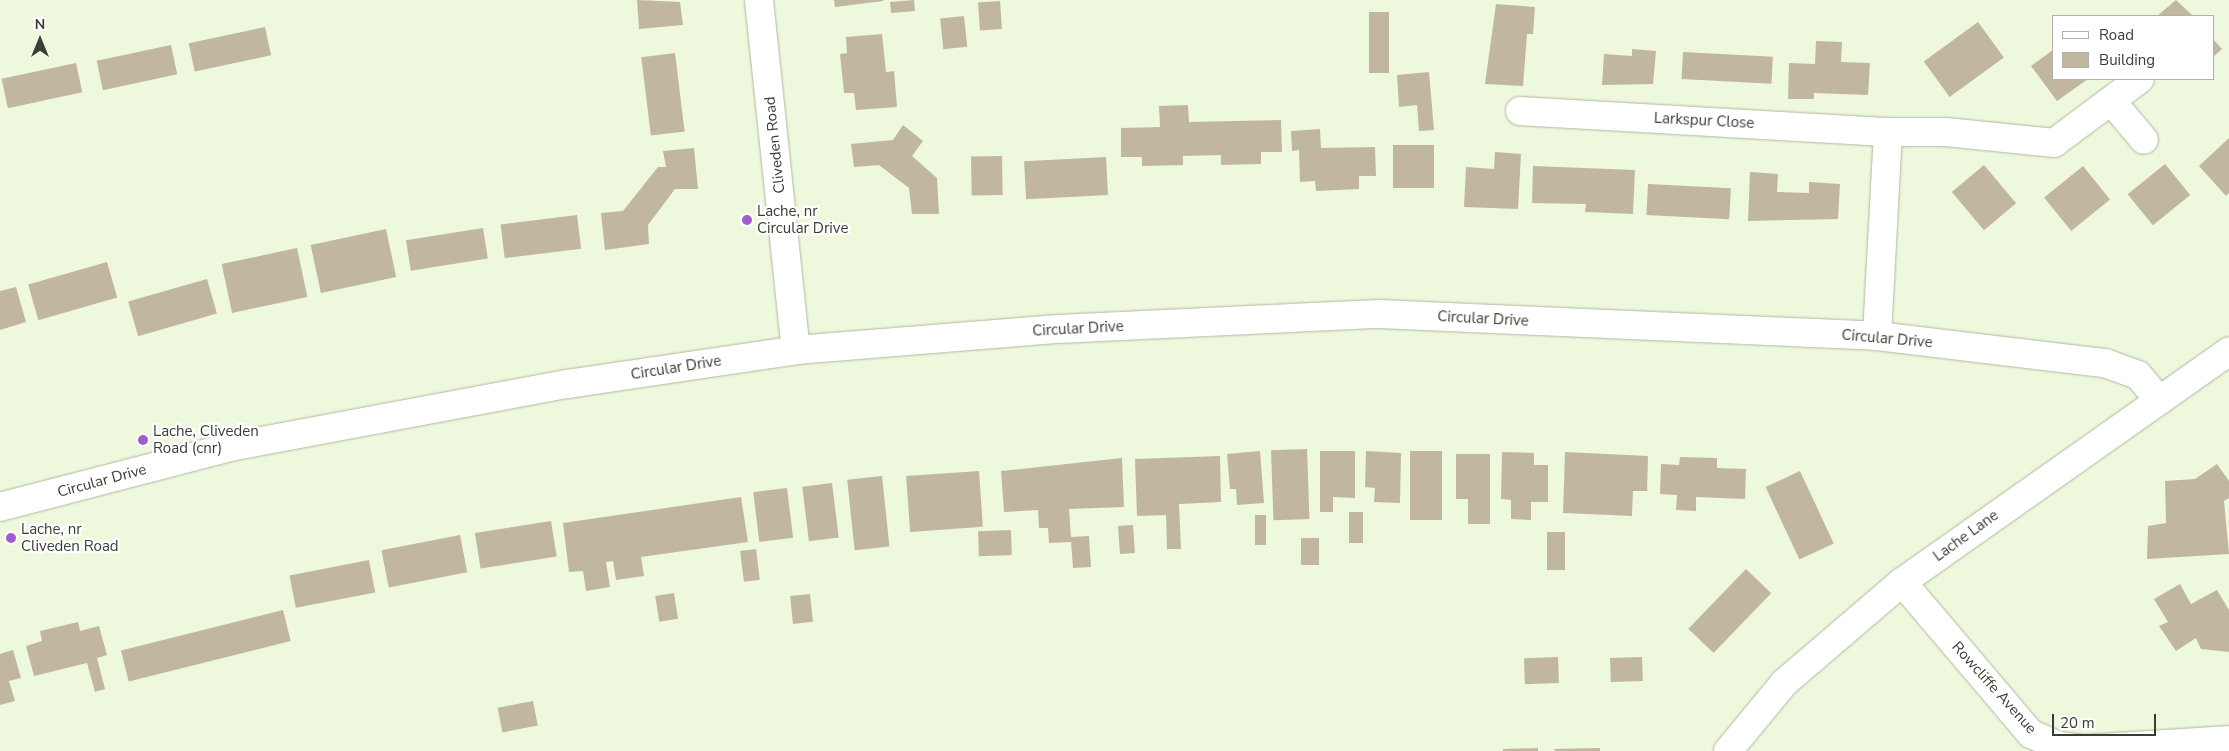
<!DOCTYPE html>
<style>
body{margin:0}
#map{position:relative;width:2229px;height:751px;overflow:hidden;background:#eef8dd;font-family:"Nunito Sans",sans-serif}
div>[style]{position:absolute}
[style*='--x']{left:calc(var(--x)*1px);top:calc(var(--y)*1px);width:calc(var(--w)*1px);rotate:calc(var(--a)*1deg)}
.building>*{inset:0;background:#c1b79e;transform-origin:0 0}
.roads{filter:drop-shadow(0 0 1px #b0b9a0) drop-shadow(0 0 1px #b0b9a0)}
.minor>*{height:28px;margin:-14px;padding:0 14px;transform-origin:14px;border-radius:14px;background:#fff}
.tertiary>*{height:28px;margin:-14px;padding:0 14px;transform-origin:14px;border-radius:14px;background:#fff}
.dots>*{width:14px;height:14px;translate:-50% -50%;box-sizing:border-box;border:2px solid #fff;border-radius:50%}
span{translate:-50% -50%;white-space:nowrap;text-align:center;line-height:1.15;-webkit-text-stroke:4.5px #fff;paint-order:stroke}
.street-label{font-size:15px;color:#393d33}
.poi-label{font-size:15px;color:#393d33}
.left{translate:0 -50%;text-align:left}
.legend{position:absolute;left:2052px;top:15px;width:162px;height:65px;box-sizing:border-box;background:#fff;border:1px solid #b0b1ad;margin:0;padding:6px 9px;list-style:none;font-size:15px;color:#393d33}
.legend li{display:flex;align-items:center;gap:10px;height:25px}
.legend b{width:25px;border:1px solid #b0b1ad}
.north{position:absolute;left:15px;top:15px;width:50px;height:50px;-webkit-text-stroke:4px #fff;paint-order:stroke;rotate:0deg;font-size:14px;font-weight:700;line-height:20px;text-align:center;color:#393d33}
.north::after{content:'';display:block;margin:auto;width:18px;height:22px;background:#393d33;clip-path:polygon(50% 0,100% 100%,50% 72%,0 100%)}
.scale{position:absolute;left:2052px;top:714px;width:104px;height:22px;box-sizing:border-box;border:2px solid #393d33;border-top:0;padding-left:6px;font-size:15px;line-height:18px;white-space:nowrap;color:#393d33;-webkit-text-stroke:4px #fff;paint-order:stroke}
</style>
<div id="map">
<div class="building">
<div style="clip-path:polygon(637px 0,680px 2px,683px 25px,639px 29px)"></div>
<div style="clip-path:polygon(834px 0,883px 0,883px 1px,835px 7px)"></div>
<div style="left:914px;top:0;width:11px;height:24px;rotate:85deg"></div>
<div style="clip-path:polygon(2176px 0,2193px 16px,2157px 16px)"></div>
<div style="left:1000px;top:1px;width:28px;height:22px;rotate:86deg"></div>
<div style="clip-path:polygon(1496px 4px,1535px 7px,1533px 34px,1527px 34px,1523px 86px,1485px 84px)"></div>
<div style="left:1389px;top:12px;width:61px;height:20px;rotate:90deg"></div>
<div style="left:964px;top:16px;width:31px;height:24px;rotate:84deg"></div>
<div style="left:1978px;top:22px;width:44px;height:67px;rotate:54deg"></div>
<div style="left:265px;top:27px;width:29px;height:78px;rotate:78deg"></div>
<div style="clip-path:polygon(882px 34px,886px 72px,894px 71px,897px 107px,856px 110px,854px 93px,844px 93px,840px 54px,847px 53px,846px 37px)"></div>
<div style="clip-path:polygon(2213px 39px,2222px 49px,2213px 57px)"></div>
<div style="clip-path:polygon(1816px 41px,1842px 42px,1841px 62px,1870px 63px,1868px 95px,1814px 93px,1814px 99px,1788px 99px,1789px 63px,1815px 64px)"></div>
<div style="left:171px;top:45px;width:30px;height:76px;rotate:78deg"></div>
<div style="clip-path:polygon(1632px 49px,1656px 51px,1653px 84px,1602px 85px,1604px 54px,1632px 56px)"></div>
<div style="clip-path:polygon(2053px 50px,2053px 79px,2088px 79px,2057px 101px,2031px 66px)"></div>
<div style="left:1683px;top:52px;width:90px;height:27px;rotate:3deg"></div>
<div style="left:675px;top:53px;width:79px;height:34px;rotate:83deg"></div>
<div style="left:76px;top:63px;width:30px;height:76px;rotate:78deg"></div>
<div style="clip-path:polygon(1429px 72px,1434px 130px,1419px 131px,1417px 105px,1399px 107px,1397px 75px)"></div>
<div style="clip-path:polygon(1188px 105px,1189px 122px,1281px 120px,1282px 152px,1261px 152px,1261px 164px,1221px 165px,1221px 155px,1183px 156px,1183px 165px,1142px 166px,1142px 157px,1121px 157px,1121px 128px,1160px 127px,1159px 106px)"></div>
<div style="clip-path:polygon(903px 125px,923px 141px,912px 156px,937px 178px,939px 214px,912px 214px,909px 188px,879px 165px,854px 167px,851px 144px,893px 140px)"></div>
<div style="clip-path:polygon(1320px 129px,1321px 148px,1375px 147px,1376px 176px,1359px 176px,1359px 189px,1316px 191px,1315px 181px,1300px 182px,1299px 150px,1292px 151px,1291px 131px)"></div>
<div style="clip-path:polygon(2229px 138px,2229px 193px,2226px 196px,2199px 166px)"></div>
<div style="left:1393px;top:145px;width:41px;height:43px"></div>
<div style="clip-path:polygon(694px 148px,698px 189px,675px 189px,648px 225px,649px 244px,605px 250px,601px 213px,623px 211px,658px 167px,666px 167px,663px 151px)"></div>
<div style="clip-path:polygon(1495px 152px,1521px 154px,1518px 209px,1464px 207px,1466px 167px,1494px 169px)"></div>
<div style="left:1002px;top:156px;width:39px;height:31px;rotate:89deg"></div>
<div style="left:1106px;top:157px;width:38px;height:82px;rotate:87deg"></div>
<div style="left:2165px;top:164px;width:40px;height:48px;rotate:51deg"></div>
<div style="left:1984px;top:165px;width:50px;height:42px;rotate:50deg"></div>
<div style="clip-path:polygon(1533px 166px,1635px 170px,1633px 214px,1585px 212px,1586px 204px,1532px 203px)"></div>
<div style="left:2083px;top:166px;width:43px;height:50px;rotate:51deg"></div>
<div style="clip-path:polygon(1750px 172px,1778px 174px,1777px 192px,1809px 193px,1809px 182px,1840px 184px,1838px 219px,1748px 221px)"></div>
<div style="left:1648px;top:184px;width:83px;height:31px;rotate:3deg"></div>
<div style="left:577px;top:215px;width:34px;height:77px;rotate:83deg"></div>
<div style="left:483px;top:228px;width:31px;height:78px;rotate:81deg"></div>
<div style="left:386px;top:229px;width:49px;height:77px;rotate:78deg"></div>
<div style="left:297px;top:248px;width:50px;height:77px;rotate:78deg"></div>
<div style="left:107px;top:262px;width:37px;height:82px;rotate:74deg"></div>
<div style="left:207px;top:279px;width:36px;height:82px;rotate:74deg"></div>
<div style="clip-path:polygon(16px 287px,26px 322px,0 330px,0 291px)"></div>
<div style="left:1307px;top:449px;width:70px;height:36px;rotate:88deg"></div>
<div style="clip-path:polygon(1260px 451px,1264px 503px,1237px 505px,1236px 489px,1230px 489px,1227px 454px)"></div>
<div style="clip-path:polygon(1320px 451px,1355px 451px,1355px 498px,1333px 497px,1333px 512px,1320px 512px)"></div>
<div style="clip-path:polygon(1366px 451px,1401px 453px,1400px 503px,1374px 502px,1375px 488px,1365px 487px)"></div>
<div style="left:1410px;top:451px;width:32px;height:69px"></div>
<div style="clip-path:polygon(1502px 452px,1534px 453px,1534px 465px,1548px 465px,1548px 502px,1531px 502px,1531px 520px,1511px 519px,1511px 500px,1501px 499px)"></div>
<div style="clip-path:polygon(1565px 452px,1648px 456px,1647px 491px,1633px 491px,1632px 516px,1563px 513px)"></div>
<div style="clip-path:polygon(1456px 454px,1490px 454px,1490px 524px,1468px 524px,1468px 499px,1456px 499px)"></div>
<div style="clip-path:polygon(1220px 456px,1221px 502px,1179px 504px,1181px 549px,1167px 549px,1166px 515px,1137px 516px,1135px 459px)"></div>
<div style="clip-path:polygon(1680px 457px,1717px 458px,1717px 468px,1746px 469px,1745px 499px,1696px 497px,1696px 511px,1676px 510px,1677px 495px,1660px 494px,1661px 464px,1679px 465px)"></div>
<div style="clip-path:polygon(1122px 458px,1124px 507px,1069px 509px,1071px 537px,1089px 536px,1091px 567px,1073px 568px,1071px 542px,1049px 543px,1048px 528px,1039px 528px,1038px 510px,1004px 512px,1001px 471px)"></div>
<div style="clip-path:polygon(2217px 464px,2229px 481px,2229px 498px,2224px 501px,2229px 554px,2147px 559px,2148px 526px,2166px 523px,2165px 481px,2195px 479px)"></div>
<div style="left:979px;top:471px;width:56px;height:73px;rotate:86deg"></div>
<div style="left:1800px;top:471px;width:80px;height:38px;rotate:65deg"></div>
<div style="left:882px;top:476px;width:71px;height:35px;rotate:84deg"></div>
<div style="left:832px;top:483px;width:55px;height:30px;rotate:83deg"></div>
<div style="left:787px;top:488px;width:50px;height:34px;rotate:83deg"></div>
<div style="clip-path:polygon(741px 497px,748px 542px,641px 557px,644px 576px,616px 580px,613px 561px,606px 562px,610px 587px,586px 591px,583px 571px,569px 572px,563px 523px)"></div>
<div style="left:1349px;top:512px;width:14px;height:31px"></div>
<div style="left:1255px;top:515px;width:11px;height:30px"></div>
<div style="left:551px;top:521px;width:36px;height:77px;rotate:81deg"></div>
<div style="left:1133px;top:525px;width:28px;height:15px;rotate:86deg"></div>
<div style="left:1011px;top:530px;width:25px;height:33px;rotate:88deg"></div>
<div style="left:1547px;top:532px;width:18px;height:38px"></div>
<div style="left:460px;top:535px;width:38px;height:80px;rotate:79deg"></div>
<div style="left:1301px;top:538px;width:18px;height:27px"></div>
<div style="left:756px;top:549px;width:31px;height:16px;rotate:83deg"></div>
<div style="left:369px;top:560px;width:33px;height:81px;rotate:79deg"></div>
<div style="left:1746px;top:569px;width:35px;height:83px;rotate:44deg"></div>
<div style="clip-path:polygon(2180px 584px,2191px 604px,2217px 590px,2229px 610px,2229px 652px,2201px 649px,2196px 638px,2176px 651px,2159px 626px,2168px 622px,2154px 599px)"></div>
<div style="left:674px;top:593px;width:26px;height:19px;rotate:81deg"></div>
<div style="left:810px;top:594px;width:28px;height:20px;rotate:84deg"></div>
<div style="left:283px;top:610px;width:32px;height:167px;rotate:76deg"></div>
<div style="clip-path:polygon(78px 622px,80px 631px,99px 626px,107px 655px,97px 658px,105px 689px,95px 692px,87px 663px,34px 676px,26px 646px,42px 641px,40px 631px)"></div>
<div style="clip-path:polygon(13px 650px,21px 678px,9px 681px,15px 701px,0 705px,0 654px)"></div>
<div style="left:1558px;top:657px;width:26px;height:34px;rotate:88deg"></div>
<div style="left:1642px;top:657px;width:24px;height:32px;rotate:88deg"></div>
<div style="left:533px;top:701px;width:25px;height:36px;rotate:79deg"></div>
<div style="clip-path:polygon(1538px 748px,1538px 751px,1503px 751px,1503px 749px)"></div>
<div style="clip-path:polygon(1600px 748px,1600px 751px,1555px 751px,1554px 749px)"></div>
</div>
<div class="roads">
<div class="minor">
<div style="--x:2113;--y:103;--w:48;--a:50"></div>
<div style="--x:1520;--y:111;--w:369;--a:3.3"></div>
<div style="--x:1888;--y:132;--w:204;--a:93.1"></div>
<div style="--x:1888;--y:132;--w:58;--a:0"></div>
<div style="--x:1946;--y:132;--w:109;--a:5.8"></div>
<div style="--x:2054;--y:143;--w:107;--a:-36.7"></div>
<div style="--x:1902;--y:582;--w:199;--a:49.7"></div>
<div style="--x:2031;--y:734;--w:30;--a:23"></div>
<div style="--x:2059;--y:746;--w:24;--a:7"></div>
<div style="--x:2083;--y:749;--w:146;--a:-3.5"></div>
</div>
<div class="tertiary">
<div style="--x:759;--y:0;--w:352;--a:84"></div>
<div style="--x:0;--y:507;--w:238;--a:-14.6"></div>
<div style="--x:230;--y:447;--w:343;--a:-10.6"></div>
<div style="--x:567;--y:384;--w:232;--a:-8.4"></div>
<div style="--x:796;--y:350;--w:263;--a:-4.6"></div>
<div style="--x:1058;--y:329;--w:321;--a:-2.7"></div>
<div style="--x:1379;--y:314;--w:498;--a:2.5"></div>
<div style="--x:1877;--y:336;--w:230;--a:6.8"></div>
<div style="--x:2105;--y:363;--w:35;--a:20"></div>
<div style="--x:2138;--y:375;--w:31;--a:50"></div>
<div style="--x:1728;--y:751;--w:88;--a:-50.5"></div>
<div style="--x:1784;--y:683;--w:155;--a:-40.6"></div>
<div style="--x:1902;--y:582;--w:400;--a:-35.2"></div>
</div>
</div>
<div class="dots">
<div style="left:747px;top:220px;background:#a05bcf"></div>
<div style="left:143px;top:440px;background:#a05bcf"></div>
<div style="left:11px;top:538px;background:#a05bcf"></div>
</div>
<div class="street-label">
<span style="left:1704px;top:121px;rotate:3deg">Larkspur Close</span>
<span style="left:775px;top:145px;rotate:-96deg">Cliveden Road</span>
<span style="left:1483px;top:319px;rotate:3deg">Circular Drive</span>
<span style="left:1078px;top:329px;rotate:-3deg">Circular Drive</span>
<span style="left:1887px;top:339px;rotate:5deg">Circular Drive</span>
<span style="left:676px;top:368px;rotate:-9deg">Circular Drive</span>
<span style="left:102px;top:481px;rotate:-15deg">Circular Drive</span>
<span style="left:1966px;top:536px;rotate:-36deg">Lache Lane</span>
<span style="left:1994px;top:688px;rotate:48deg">Rowcliffe Avenue</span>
</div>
<div class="poi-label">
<span class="left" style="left:757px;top:220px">Lache, nr<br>Circular Drive</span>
<span class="left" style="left:153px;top:440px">Lache, Cliveden<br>Road (cnr)</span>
<span class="left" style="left:21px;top:538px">Lache, nr<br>Cliveden Road</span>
</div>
<ul class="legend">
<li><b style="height:6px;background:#fff"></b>Road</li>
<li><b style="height:14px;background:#c1b79e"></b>Building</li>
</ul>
<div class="north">N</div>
<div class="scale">20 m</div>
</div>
